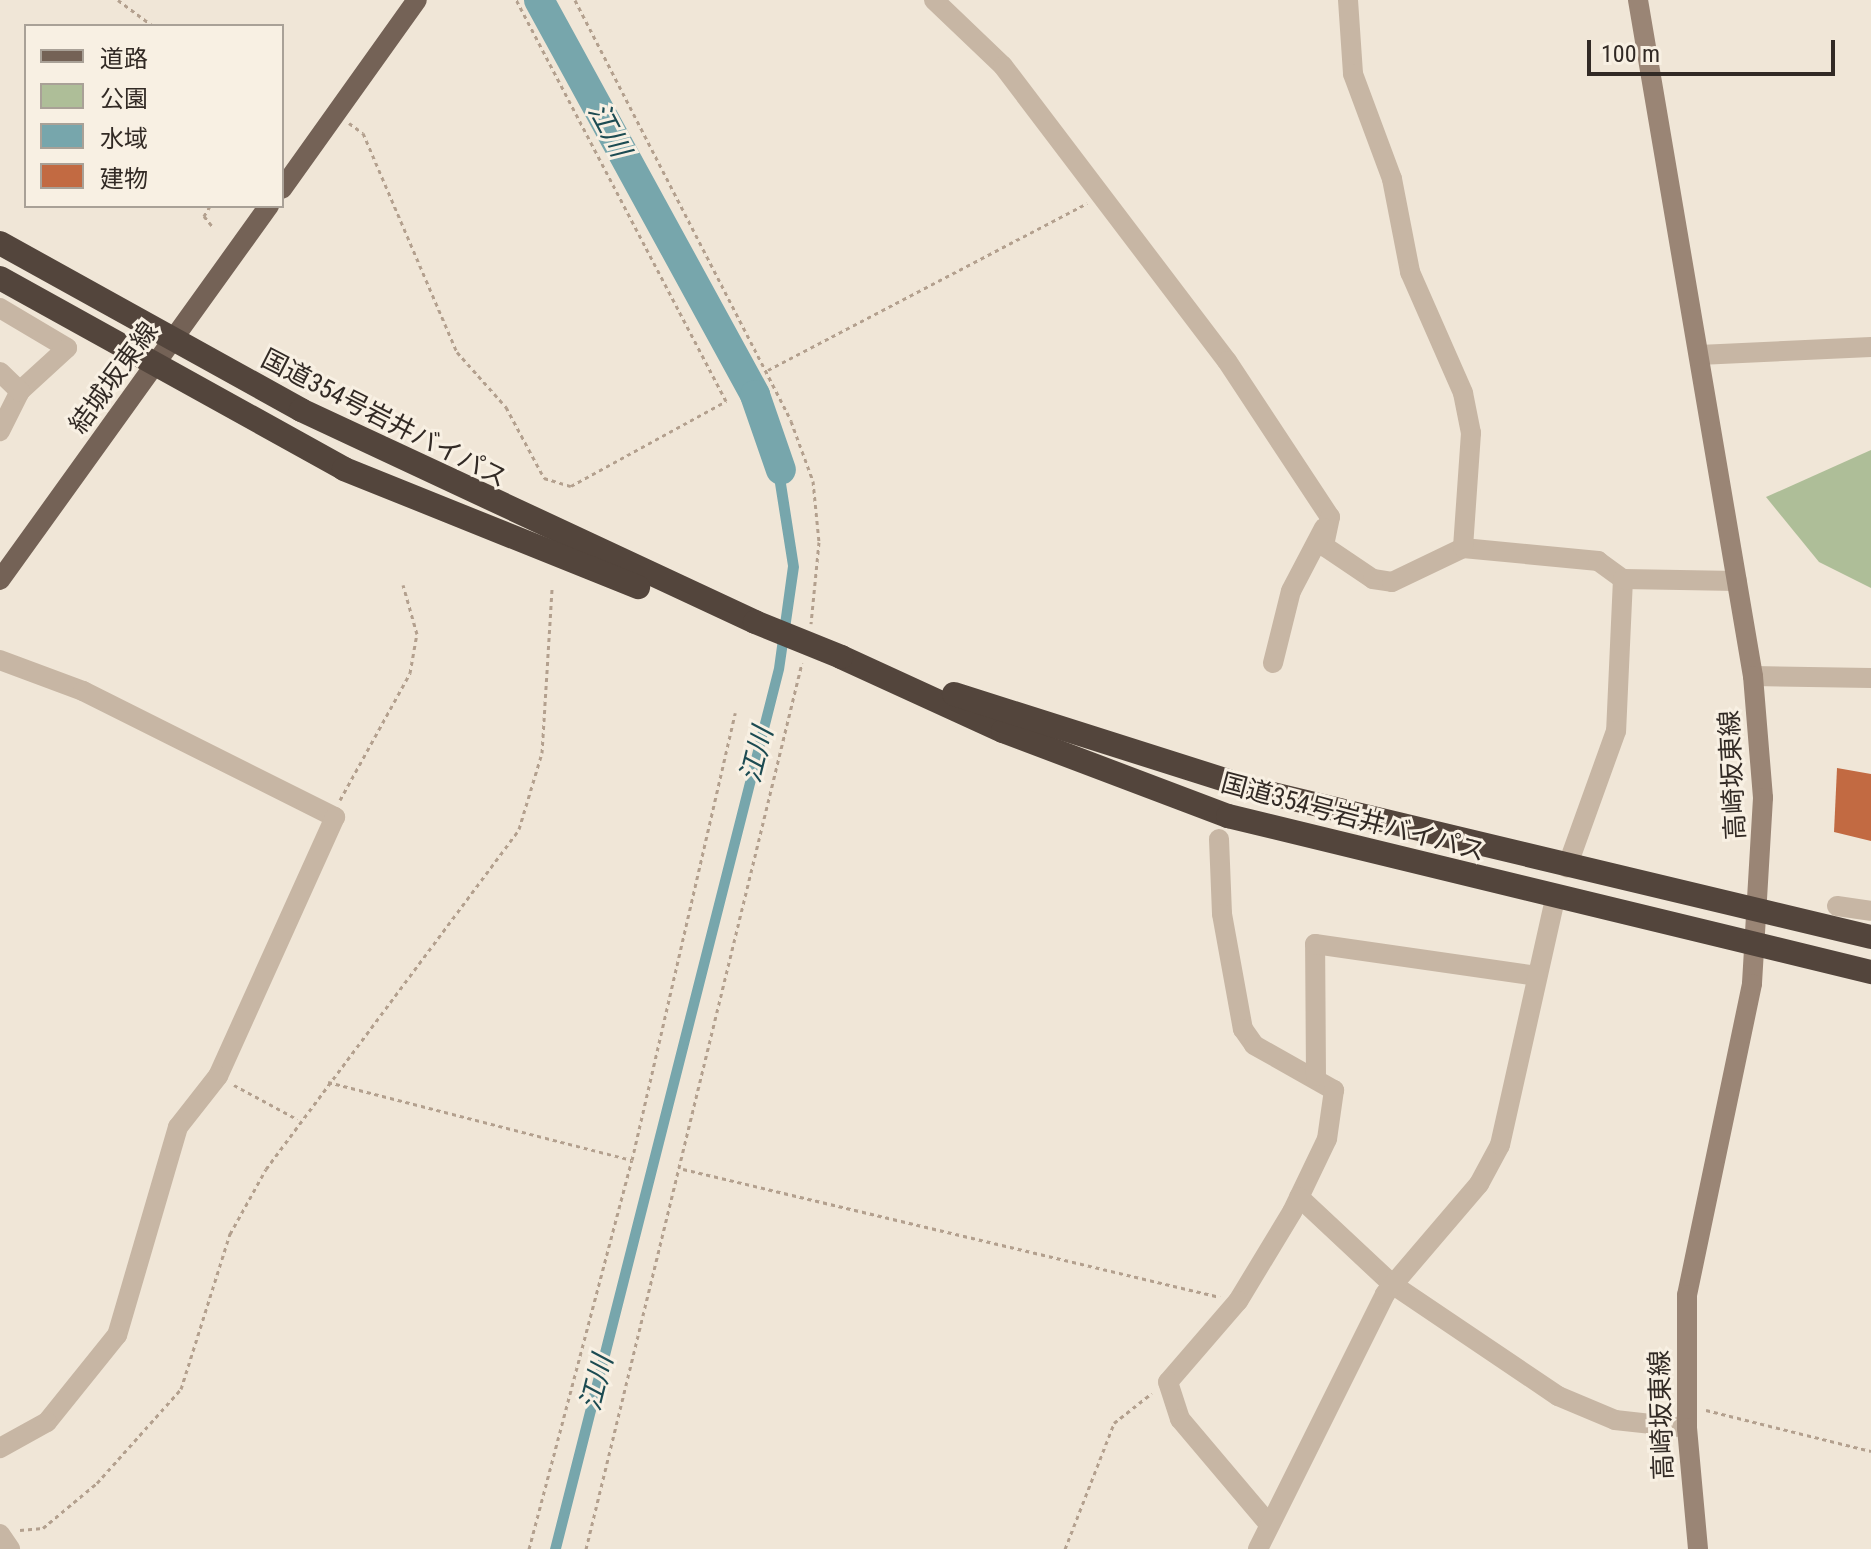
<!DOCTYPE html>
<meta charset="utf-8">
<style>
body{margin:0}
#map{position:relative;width:1871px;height:1549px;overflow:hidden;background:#f0e6d7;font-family:"Roboto Condensed","Noto Sans JP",sans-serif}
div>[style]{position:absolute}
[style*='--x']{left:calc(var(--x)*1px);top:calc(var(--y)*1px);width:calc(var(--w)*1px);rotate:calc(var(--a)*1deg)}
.green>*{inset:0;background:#aebe98}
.water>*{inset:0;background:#77a6ac}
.river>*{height:30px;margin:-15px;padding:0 15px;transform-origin:15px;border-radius:15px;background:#77a6ac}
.building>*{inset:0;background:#c26a42}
.path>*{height:3px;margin-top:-1.5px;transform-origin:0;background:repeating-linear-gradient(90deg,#b3a08e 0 4px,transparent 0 8px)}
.street>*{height:20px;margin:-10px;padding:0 10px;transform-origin:10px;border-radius:10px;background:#c7b6a4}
.secondary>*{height:20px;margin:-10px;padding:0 10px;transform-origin:10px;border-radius:10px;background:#9a8575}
.primary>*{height:20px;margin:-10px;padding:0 10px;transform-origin:10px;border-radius:10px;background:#746256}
.highway>*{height:24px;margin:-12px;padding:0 12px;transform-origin:12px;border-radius:12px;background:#53453c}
.highway-bridge>*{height:24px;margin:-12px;padding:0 12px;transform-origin:12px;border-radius:12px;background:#53453c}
span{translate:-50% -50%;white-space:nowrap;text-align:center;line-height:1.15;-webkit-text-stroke:6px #f8f0e3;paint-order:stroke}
.street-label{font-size:26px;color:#322a25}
.water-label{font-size:28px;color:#1c4b52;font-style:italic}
.legend{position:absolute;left:24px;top:24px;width:260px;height:184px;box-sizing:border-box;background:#f8f0e3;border:2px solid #a9a197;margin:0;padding:10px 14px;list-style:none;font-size:24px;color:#322a25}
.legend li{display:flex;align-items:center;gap:16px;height:40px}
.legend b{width:40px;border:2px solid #a9a197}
.scale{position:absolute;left:1587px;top:40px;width:248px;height:36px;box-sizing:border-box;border:4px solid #322a25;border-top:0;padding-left:10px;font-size:24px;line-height:28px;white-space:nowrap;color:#322a25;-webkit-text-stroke:6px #f8f0e3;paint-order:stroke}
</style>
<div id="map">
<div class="green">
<div style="clip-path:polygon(1871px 450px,1871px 588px,1819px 562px,1766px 497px)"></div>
</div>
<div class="water">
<div style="clip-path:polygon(778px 432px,799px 567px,784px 670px,561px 1549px,550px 1549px,774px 668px,788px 566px,767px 433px)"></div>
</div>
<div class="river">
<div style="--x:539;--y:0;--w:450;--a:61.3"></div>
<div style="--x:755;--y:395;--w:79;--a:70.9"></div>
</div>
<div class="building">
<div style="clip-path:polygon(1837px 768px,1871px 774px,1871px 841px,1834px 832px)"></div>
</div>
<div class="path">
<div style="--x:118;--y:0;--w:44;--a:36.6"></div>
<div style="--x:575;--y:0;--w:473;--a:62.8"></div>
<div style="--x:791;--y:421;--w:64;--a:69.9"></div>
<div style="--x:813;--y:481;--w:61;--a:84.4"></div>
<div style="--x:819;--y:542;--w:82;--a:95.6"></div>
<div style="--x:349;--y:123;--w:17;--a:36"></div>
<div style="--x:363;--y:133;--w:238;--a:66.8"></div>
<div style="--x:457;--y:352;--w:74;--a:48.3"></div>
<div style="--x:506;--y:407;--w:81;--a:61.8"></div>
<div style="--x:544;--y:478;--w:28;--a:17"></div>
<div style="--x:571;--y:486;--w:177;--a:-28.7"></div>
<div style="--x:726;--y:401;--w:453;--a:-117.6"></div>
<div style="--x:210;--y:206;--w:12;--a:121"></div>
<div style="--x:204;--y:216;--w:13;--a:51"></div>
<div style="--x:768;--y:370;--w:360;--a:-27.6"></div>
<div style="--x:340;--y:800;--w:145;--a:-61.1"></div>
<div style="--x:410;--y:673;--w:40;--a:-80"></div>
<div style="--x:417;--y:634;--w:51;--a:-105.9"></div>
<div style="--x:328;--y:1082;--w:313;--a:14.4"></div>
<div style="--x:234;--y:1085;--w:72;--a:28.4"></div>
<div style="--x:683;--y:1169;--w:552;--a:13.41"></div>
<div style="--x:1706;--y:1410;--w:170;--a:14"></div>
<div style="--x:20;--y:1530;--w:23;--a:-5"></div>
<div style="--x:43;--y:1528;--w:70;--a:-39.8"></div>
<div style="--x:97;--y:1483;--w:126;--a:-48.2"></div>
<div style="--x:181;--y:1389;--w:163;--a:-72.5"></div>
<div style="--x:230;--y:1234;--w:74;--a:-61"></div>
<div style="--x:266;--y:1169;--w:424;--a:-53.3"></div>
<div style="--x:519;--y:829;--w:79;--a:-73.2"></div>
<div style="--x:542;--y:753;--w:164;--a:-86.5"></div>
<div style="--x:529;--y:1549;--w:402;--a:-75.2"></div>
<div style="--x:632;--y:1160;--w:459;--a:-77"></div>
<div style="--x:586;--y:1549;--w:912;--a:-76.3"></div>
<div style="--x:1065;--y:1549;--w:135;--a:-68.7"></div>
<div style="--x:1114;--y:1423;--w:48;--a:-38.3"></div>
</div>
<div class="street">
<div style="--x:934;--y:0;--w:95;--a:43.7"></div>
<div style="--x:1003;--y:66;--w:370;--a:52.8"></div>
<div style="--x:1227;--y:361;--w:187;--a:56.6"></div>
<div style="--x:1330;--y:517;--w:30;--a:102"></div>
<div style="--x:1324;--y:546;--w:59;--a:34"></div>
<div style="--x:1373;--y:579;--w:19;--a:9"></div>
<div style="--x:1392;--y:582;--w:79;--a:-25.6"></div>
<div style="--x:1463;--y:548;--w:136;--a:5.5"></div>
<div style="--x:1598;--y:561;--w:31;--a:36"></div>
<div style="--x:1623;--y:579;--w:152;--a:92.6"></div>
<div style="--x:1616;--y:731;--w:145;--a:109.8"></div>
<div style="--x:1348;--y:0;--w:74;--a:86.1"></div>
<div style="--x:1353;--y:74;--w:112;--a:69.6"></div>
<div style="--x:1392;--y:179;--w:95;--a:79"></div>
<div style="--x:1410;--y:272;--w:132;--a:66.3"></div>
<div style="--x:1463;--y:393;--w:41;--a:78.7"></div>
<div style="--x:1471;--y:433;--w:115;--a:94"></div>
<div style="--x:0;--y:308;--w:78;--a:30.8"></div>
<div style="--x:67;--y:348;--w:64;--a:137.5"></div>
<div style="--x:20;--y:391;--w:45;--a:116.6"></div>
<div style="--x:1699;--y:355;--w:172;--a:-2.7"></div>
<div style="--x:0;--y:372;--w:28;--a:44"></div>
<div style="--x:1623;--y:579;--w:114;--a:1"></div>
<div style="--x:0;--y:660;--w:89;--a:20.5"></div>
<div style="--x:83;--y:691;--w:282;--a:26.6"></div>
<div style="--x:335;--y:817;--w:284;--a:114.3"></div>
<div style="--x:218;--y:1076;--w:65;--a:128.1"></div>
<div style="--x:178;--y:1127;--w:217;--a:106.3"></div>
<div style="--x:117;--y:1335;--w:112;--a:128.8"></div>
<div style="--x:47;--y:1422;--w:54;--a:151"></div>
<div style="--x:1273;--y:663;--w:74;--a:-76"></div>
<div style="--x:1291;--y:591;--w:71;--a:-62.4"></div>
<div style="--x:1753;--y:676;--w:118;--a:1"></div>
<div style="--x:1219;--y:839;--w:75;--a:87.7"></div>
<div style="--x:1222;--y:914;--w:117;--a:79.7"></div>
<div style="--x:1243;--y:1029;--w:19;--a:55"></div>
<div style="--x:1254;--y:1045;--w:92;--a:29.4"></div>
<div style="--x:1334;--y:1090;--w:49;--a:98.1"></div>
<div style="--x:1327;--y:1139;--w:81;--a:115.6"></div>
<div style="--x:1292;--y:1212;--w:104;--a:121.2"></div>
<div style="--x:1238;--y:1301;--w:107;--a:130.8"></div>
<div style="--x:1168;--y:1382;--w:39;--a:72"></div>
<div style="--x:1180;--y:1419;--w:136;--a:49.8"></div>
<div style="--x:1837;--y:906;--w:34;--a:8"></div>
<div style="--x:1316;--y:1076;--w:132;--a:-90.4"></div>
<div style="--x:1315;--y:944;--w:224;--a:8.2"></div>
<div style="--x:1299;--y:1197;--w:127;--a:43.1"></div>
<div style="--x:1392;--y:1284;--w:200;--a:34"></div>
<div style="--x:1558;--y:1396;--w:62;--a:22.8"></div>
<div style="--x:1615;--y:1420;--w:72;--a:6.3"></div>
<div style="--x:0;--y:1534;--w:18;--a:56"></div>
<div style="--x:1258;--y:1549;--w:285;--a:-63.5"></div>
<div style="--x:1385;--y:1294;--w:145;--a:-49.5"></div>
<div style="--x:1479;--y:1184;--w:44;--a:-61.7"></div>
<div style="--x:1500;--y:1145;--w:252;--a:-77.4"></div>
</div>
<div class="secondary">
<div style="--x:1638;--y:0;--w:686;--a:80.35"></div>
<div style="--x:1753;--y:676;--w:122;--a:85.3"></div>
<div style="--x:1763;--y:798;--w:186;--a:93.4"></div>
<div style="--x:1752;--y:984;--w:318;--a:101.8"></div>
<div style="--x:1687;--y:1295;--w:133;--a:90"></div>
<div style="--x:1687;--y:1428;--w:121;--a:84.8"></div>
</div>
<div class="primary">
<div style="--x:282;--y:189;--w:232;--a:-54.5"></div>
<div style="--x:0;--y:580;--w:461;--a:-54.3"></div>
</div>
<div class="highway">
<div style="--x:0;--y:243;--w:344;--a:29"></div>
<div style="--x:301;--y:410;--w:501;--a:25.03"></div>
<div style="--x:0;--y:278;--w:393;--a:29"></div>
<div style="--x:344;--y:469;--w:317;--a:21.9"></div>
<div style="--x:841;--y:657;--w:178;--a:24.6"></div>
<div style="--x:1003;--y:731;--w:241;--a:20.7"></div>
<div style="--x:1228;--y:816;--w:662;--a:13.64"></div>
<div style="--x:954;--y:694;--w:317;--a:17.6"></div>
<div style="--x:1256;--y:790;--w:632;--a:13.44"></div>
</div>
<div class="highway-bridge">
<div style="--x:755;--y:622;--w:93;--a:22.1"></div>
</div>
<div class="street-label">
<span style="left:114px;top:378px;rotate:-54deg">結城坂東線</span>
<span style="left:384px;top:419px;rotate:27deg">国道354号岩井バイパス</span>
<span style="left:1733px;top:775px;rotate:-93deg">高崎坂東線</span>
<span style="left:1353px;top:818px;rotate:15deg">国道354号岩井バイパス</span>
<span style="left:1662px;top:1415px;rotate:-92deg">高崎坂東線</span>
</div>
<div class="water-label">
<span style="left:609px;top:130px;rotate:62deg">江川</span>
<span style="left:757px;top:755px;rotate:-76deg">江川</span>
<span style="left:597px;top:1383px;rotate:-76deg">江川</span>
</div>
<ul class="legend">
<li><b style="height:10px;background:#746256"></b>道路</li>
<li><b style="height:22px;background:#aebe98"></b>公園</li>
<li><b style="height:22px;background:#77a6ac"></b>水域</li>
<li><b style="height:22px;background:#c26a42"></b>建物</li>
</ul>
<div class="scale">100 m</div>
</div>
